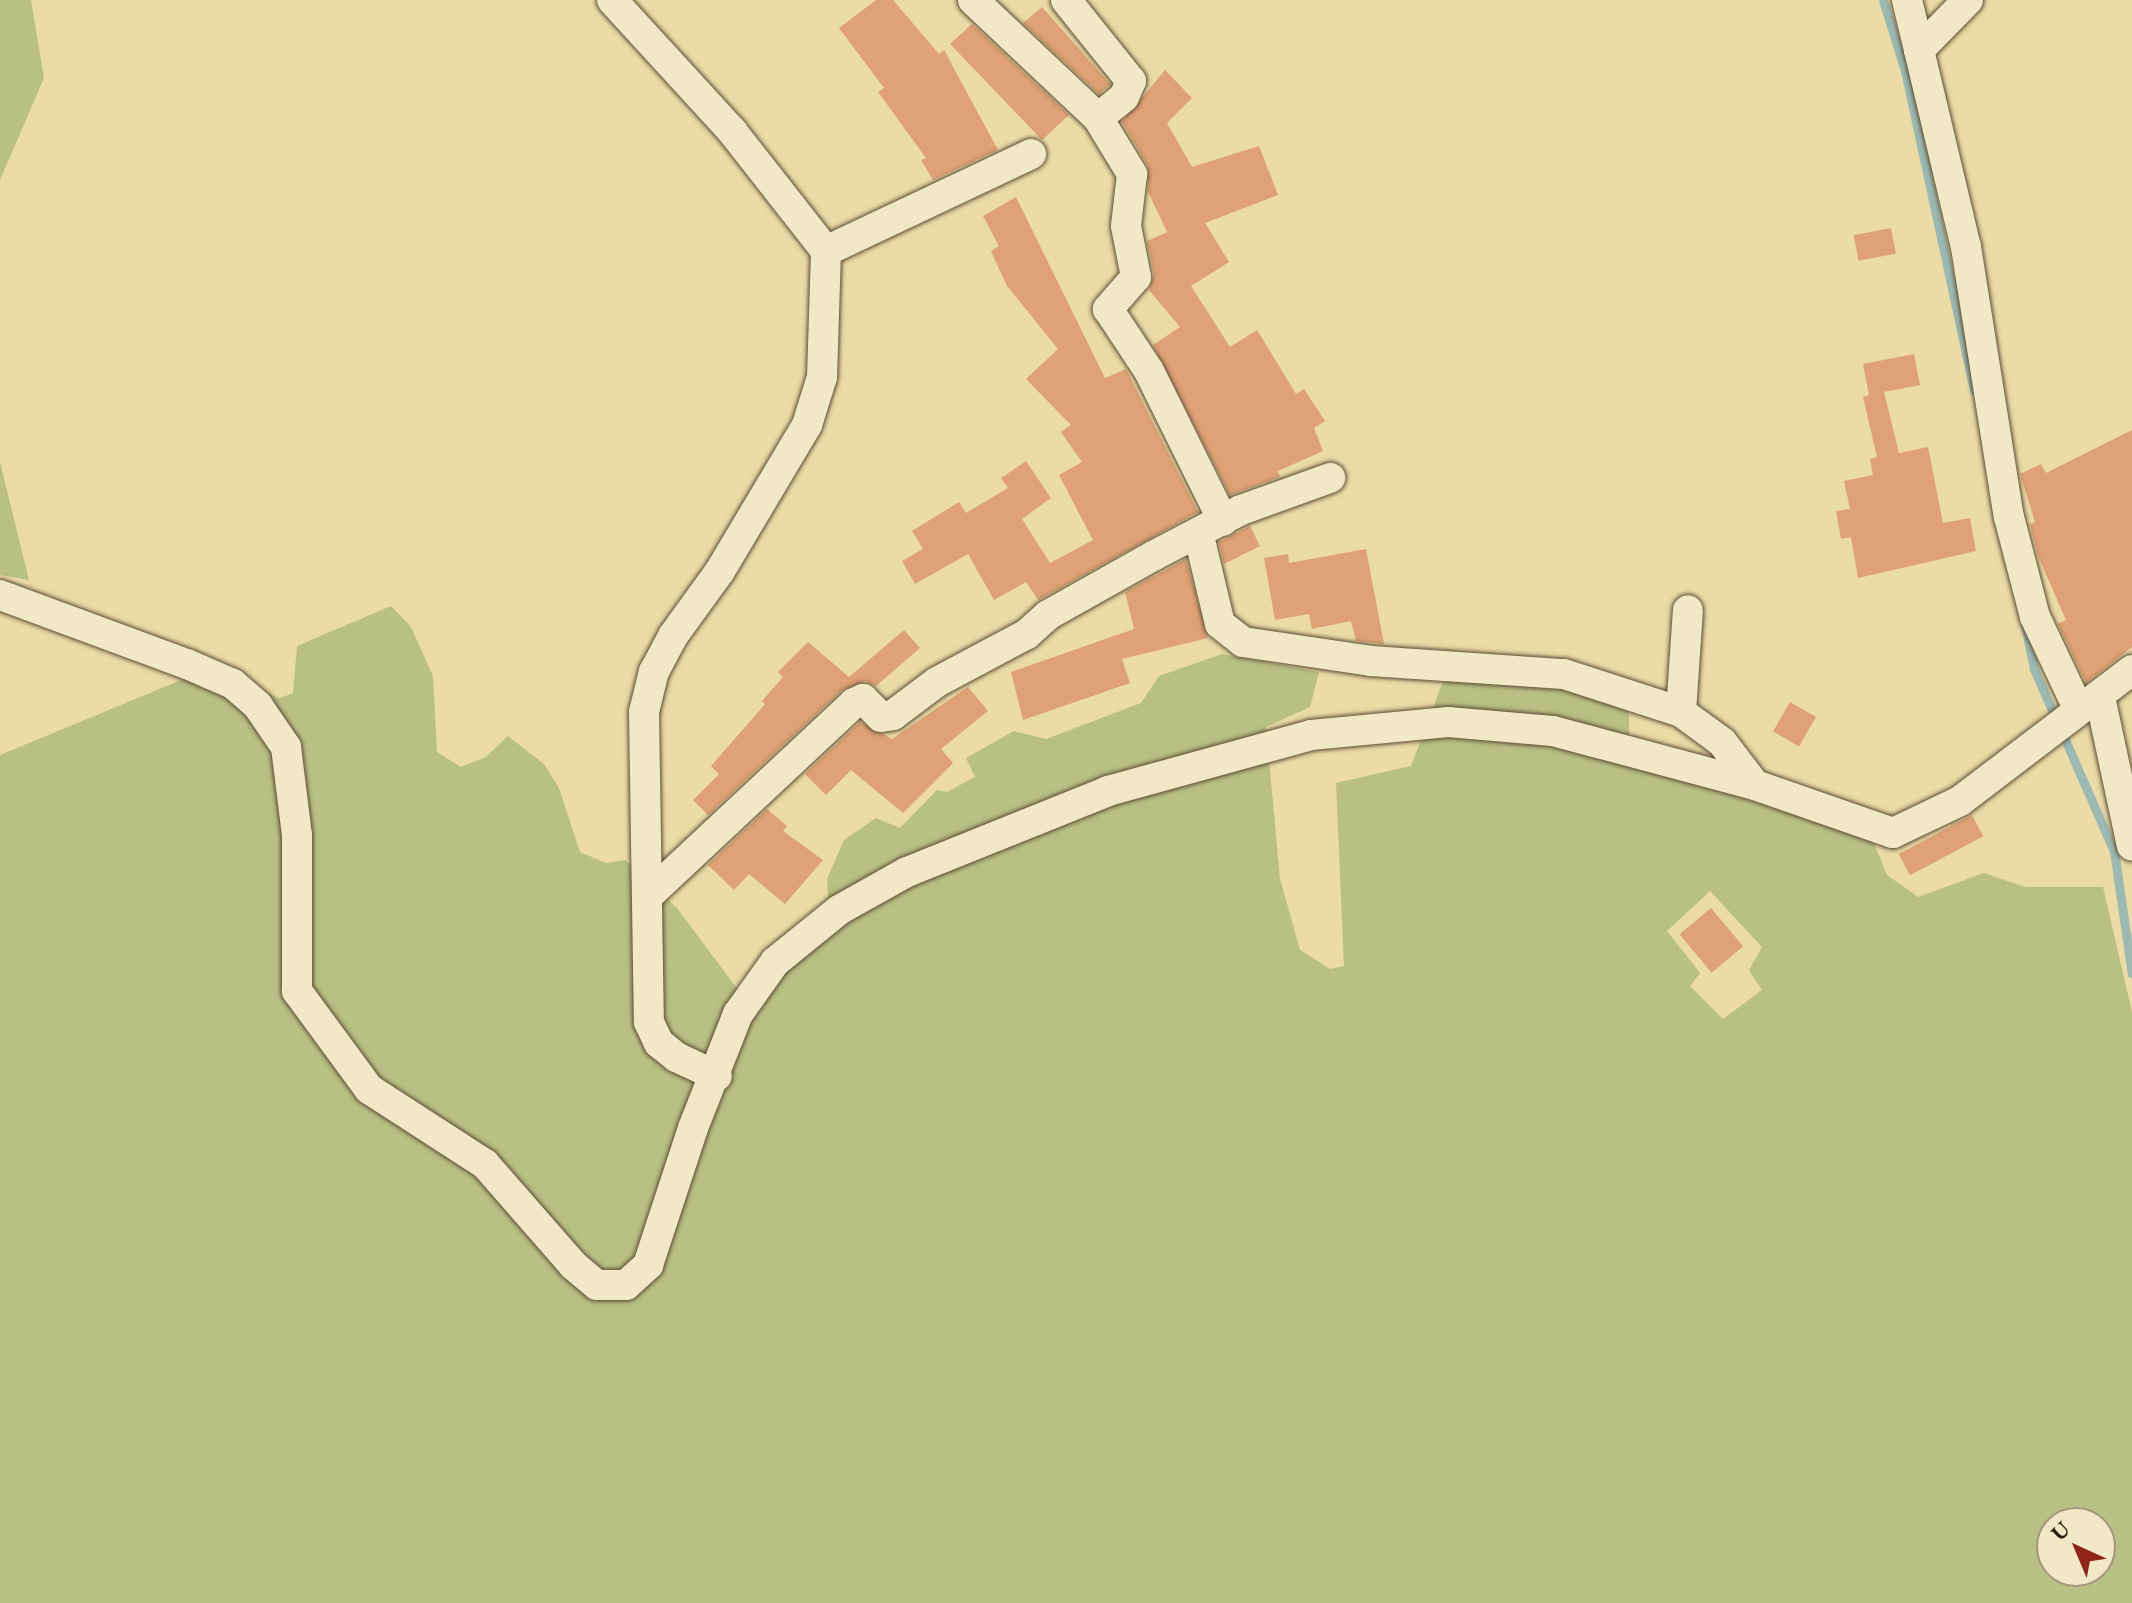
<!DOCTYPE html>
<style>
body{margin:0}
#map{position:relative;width:2132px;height:1603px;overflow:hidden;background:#eadba7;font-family:"EB Garamond",serif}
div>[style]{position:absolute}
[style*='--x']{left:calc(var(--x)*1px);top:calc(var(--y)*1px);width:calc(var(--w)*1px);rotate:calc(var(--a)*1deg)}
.green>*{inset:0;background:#b9c085}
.stream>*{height:9px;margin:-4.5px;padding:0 4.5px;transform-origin:4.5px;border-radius:4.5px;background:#9cb9b2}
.building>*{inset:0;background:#dfa175;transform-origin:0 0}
.roads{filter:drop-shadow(0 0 2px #5c4c34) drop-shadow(0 0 2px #5c4c34)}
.street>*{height:30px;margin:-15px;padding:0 15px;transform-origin:15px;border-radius:15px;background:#f1e8c6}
span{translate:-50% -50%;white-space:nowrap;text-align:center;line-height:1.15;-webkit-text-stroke:6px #f1e8c6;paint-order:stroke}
.north{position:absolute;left:2036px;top:1507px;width:80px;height:80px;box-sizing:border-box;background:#f1e8c6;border:2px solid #a3977c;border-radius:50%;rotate:316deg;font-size:22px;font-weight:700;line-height:32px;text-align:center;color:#2d1d0d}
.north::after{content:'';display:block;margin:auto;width:28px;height:36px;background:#8f2418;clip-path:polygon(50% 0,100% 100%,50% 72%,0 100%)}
</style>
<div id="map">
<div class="green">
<div style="clip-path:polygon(0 0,31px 0,44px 78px,0 180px)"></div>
<div style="clip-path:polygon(0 462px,29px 580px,0 575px)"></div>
<div style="clip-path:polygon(evenodd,391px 606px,411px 627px,433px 676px,437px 752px,461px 767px,486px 757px,508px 736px,544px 764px,559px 788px,580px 852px,606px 863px,625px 860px,677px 908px,753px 1010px,780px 973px,830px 928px,827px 879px,844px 840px,876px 818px,900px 828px,937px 790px,947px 792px,975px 777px,966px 758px,1014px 731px,1046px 739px,1141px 703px,1159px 676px,1222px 654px,1319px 672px,1310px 707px,1266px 727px,1280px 879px,1300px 950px,1330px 969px,1344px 966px,1336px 783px,1411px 766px,1445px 676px,1565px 682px,1629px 705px,1629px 760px,1873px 841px,1887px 875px,1918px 897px,1984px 873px,2025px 887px,2103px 887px,2132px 1012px,2132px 1603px,0 1603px,0 755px,220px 664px,251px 687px,280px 698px,293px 693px,297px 646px,391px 606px,1710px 891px,1762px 947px,1749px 970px,1762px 990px,1723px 1019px,1690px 986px,1700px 973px,1667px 931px,1710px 891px,391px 606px,2052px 1523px,2100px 1523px,2100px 1571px,2052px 1571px,2052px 1523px)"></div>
</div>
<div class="stream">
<div style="--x:1883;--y:0;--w:74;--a:72.8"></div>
<div style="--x:1905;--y:71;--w:327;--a:77.8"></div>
<div style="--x:2025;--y:625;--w:45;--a:78.4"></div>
<div style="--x:2034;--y:669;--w:199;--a:66.3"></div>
<div style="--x:2114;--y:851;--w:124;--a:81.7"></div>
</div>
<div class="building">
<div style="clip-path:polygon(876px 0,893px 0,939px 54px,944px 50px,998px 150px,933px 180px,921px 160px,926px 158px,878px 92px,884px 88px,839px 28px)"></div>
<div style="clip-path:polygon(1042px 7px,1110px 84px,1099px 94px,1023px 23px)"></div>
<div style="clip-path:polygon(972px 24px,1069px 115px,1042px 140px,950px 44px)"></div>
<div style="clip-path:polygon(1165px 70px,1192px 98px,1167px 123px,1192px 167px,1259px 146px,1278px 195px,1205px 223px,1229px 262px,1191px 286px,1230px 347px,1257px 330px,1296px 394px,1304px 389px,1325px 421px,1314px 428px,1323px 451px,1278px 471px,1280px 477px,1230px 495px,1153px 345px,1180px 327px,1149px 290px,1154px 274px,1147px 241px,1167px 232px,1148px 192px,1148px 166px,1122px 122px)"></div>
<div style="clip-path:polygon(1016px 197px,1105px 378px,1126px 369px,1198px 512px,1038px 600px,1026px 582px,994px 600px,968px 554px,915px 584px,902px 561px,923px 549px,912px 531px,959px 502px,966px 513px,1008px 488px,1001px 478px,1026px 461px,1051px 498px,1022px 519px,1050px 563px,1093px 540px,1059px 475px,1082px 462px,1061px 432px,1071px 425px,1026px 379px,1058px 349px,1007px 286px,991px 251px,999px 246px,983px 216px)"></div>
<div style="left:1891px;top:228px;width:26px;height:38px;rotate:79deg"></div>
<div style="clip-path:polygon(1914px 354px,1920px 385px,1884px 392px,1899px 453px,1928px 447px,1943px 523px,1970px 518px,1976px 551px,1858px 578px,1851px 537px,1841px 539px,1836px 511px,1850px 509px,1844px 481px,1873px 475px,1870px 459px,1877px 457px,1863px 397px,1869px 395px,1863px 364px)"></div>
<div style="clip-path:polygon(2132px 430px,2132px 647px,2086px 683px,2058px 624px,2066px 620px,2038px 556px,2030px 524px,2035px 522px,2020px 474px,2041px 464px,2046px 473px)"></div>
<div style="clip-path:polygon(1250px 526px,1260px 546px,1224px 564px,1219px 542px)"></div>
<div style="clip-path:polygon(1366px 549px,1384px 644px,1356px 641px,1351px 621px,1312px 629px,1309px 614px,1275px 620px,1264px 558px,1288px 554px,1289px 563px)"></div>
<div style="clip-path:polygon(1186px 559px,1208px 638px,1122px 659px,1130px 683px,1023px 720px,1011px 672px,1134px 629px,1125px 592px)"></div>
<div style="clip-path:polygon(904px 630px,920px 648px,876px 686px,865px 681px,842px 690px,708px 815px,693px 800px,719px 774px,711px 766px,765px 704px,762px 701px,783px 677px,778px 672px,808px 642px,849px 677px)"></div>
<div style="clip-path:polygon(968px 687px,988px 711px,941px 749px,953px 763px,903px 813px,851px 770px,826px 795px,805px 774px,860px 722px,892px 739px)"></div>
<div style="left:1790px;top:702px;width:30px;height:34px;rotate:30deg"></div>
<div style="clip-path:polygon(767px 809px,787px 826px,783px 831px,823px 860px,785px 904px,749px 874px,734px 890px,708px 865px)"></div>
<div style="left:1972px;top:815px;width:24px;height:83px;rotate:62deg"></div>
<div style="left:1711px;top:908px;width:50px;height:41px;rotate:50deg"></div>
</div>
<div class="roads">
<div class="street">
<div style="--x:612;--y:0;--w:178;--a:47.5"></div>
<div style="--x:732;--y:131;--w:152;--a:51.9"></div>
<div style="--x:826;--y:251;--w:126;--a:91.8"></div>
<div style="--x:822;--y:377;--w:50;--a:107.4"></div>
<div style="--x:807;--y:425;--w:170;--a:120.8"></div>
<div style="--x:720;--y:571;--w:80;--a:125.9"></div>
<div style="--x:673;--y:636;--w:40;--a:118"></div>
<div style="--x:654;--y:671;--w:42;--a:103.7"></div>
<div style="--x:644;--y:712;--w:310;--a:89.1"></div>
<div style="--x:649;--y:1022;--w:23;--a:65"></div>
<div style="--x:659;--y:1043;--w:22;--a:39"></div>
<div style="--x:676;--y:1057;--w:45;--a:24.9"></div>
<div style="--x:973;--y:0;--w:172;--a:43.3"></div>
<div style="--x:1066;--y:0;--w:104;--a:51.3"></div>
<div style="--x:1131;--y:81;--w:17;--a:114"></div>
<div style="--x:1124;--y:97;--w:33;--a:141"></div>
<div style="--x:1098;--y:118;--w:66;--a:58.7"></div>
<div style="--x:1132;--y:174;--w:52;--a:96.6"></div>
<div style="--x:1126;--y:226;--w:52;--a:78.9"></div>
<div style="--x:1136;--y:277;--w:43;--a:131.2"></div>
<div style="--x:1108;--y:309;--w:74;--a:56.5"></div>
<div style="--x:1149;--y:371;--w:167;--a:63.7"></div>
<div style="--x:1907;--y:0;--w:51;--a:76.5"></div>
<div style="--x:1919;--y:50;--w:70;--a:-45.6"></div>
<div style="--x:1919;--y:50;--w:203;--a:76.6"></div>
<div style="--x:1966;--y:247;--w:273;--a:81"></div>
<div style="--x:2009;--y:517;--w:103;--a:75.4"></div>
<div style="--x:2035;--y:617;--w:101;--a:64.7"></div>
<div style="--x:826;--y:251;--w:227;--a:-25.3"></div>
<div style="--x:1199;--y:536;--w:90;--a:76.6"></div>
<div style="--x:1220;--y:624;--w:29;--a:38"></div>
<div style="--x:1243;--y:642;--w:129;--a:8.4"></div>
<div style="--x:1371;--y:661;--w:193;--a:3.9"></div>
<div style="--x:1564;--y:674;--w:123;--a:18"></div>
<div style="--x:1681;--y:712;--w:51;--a:36.2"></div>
<div style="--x:1722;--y:742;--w:54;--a:52.5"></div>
<div style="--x:0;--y:595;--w:199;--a:20.3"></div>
<div style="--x:187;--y:664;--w:50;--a:23.5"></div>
<div style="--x:233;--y:684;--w:33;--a:41"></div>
<div style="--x:258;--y:706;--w:50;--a:55.7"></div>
<div style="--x:286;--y:747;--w:89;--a:82.9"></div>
<div style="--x:297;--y:835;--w:156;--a:90"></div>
<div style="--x:297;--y:991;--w:122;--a:53.7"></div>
<div style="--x:369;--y:1089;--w:138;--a:32.9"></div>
<div style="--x:485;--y:1164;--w:134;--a:48.9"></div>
<div style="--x:573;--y:1265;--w:31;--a:40"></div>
<div style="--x:597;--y:1285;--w:29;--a:0"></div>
<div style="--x:626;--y:1285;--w:30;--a:-42"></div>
<div style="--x:648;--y:1265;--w:144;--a:-71.8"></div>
<div style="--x:693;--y:1128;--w:123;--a:-68.5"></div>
<div style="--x:738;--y:1014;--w:64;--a:-54.6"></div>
<div style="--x:775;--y:962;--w:82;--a:-39.1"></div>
<div style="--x:839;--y:910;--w:78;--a:-29.2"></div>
<div style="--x:907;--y:872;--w:217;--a:-21.9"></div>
<div style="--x:1108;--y:791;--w:211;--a:-15.4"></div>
<div style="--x:1311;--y:735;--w:138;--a:-5.4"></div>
<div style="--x:1448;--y:722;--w:105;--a:4.9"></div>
<div style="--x:1553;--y:731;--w:209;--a:15"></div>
<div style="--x:1755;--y:785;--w:146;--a:19.2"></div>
<div style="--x:1893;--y:833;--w:74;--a:-25.5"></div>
<div style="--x:1960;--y:801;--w:216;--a:-37.3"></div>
<div style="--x:2100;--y:697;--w:152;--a:77.9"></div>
<div style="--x:1681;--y:712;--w:102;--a:-86.1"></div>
<div style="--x:650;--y:894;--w:279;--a:-43.1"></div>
<div style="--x:854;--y:703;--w:10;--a:-24"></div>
<div style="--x:863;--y:699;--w:25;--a:45"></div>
<div style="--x:881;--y:717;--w:12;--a:-9"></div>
<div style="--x:893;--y:715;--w:55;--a:-36.9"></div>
<div style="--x:937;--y:682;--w:102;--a:-28.1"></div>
<div style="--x:1027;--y:634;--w:28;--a:-42"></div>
<div style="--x:1048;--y:615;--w:120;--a:-29.3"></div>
<div style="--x:1153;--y:556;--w:99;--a:-27.6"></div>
<div style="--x:1241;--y:510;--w:95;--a:-19.8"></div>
</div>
</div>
<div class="north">U</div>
</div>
